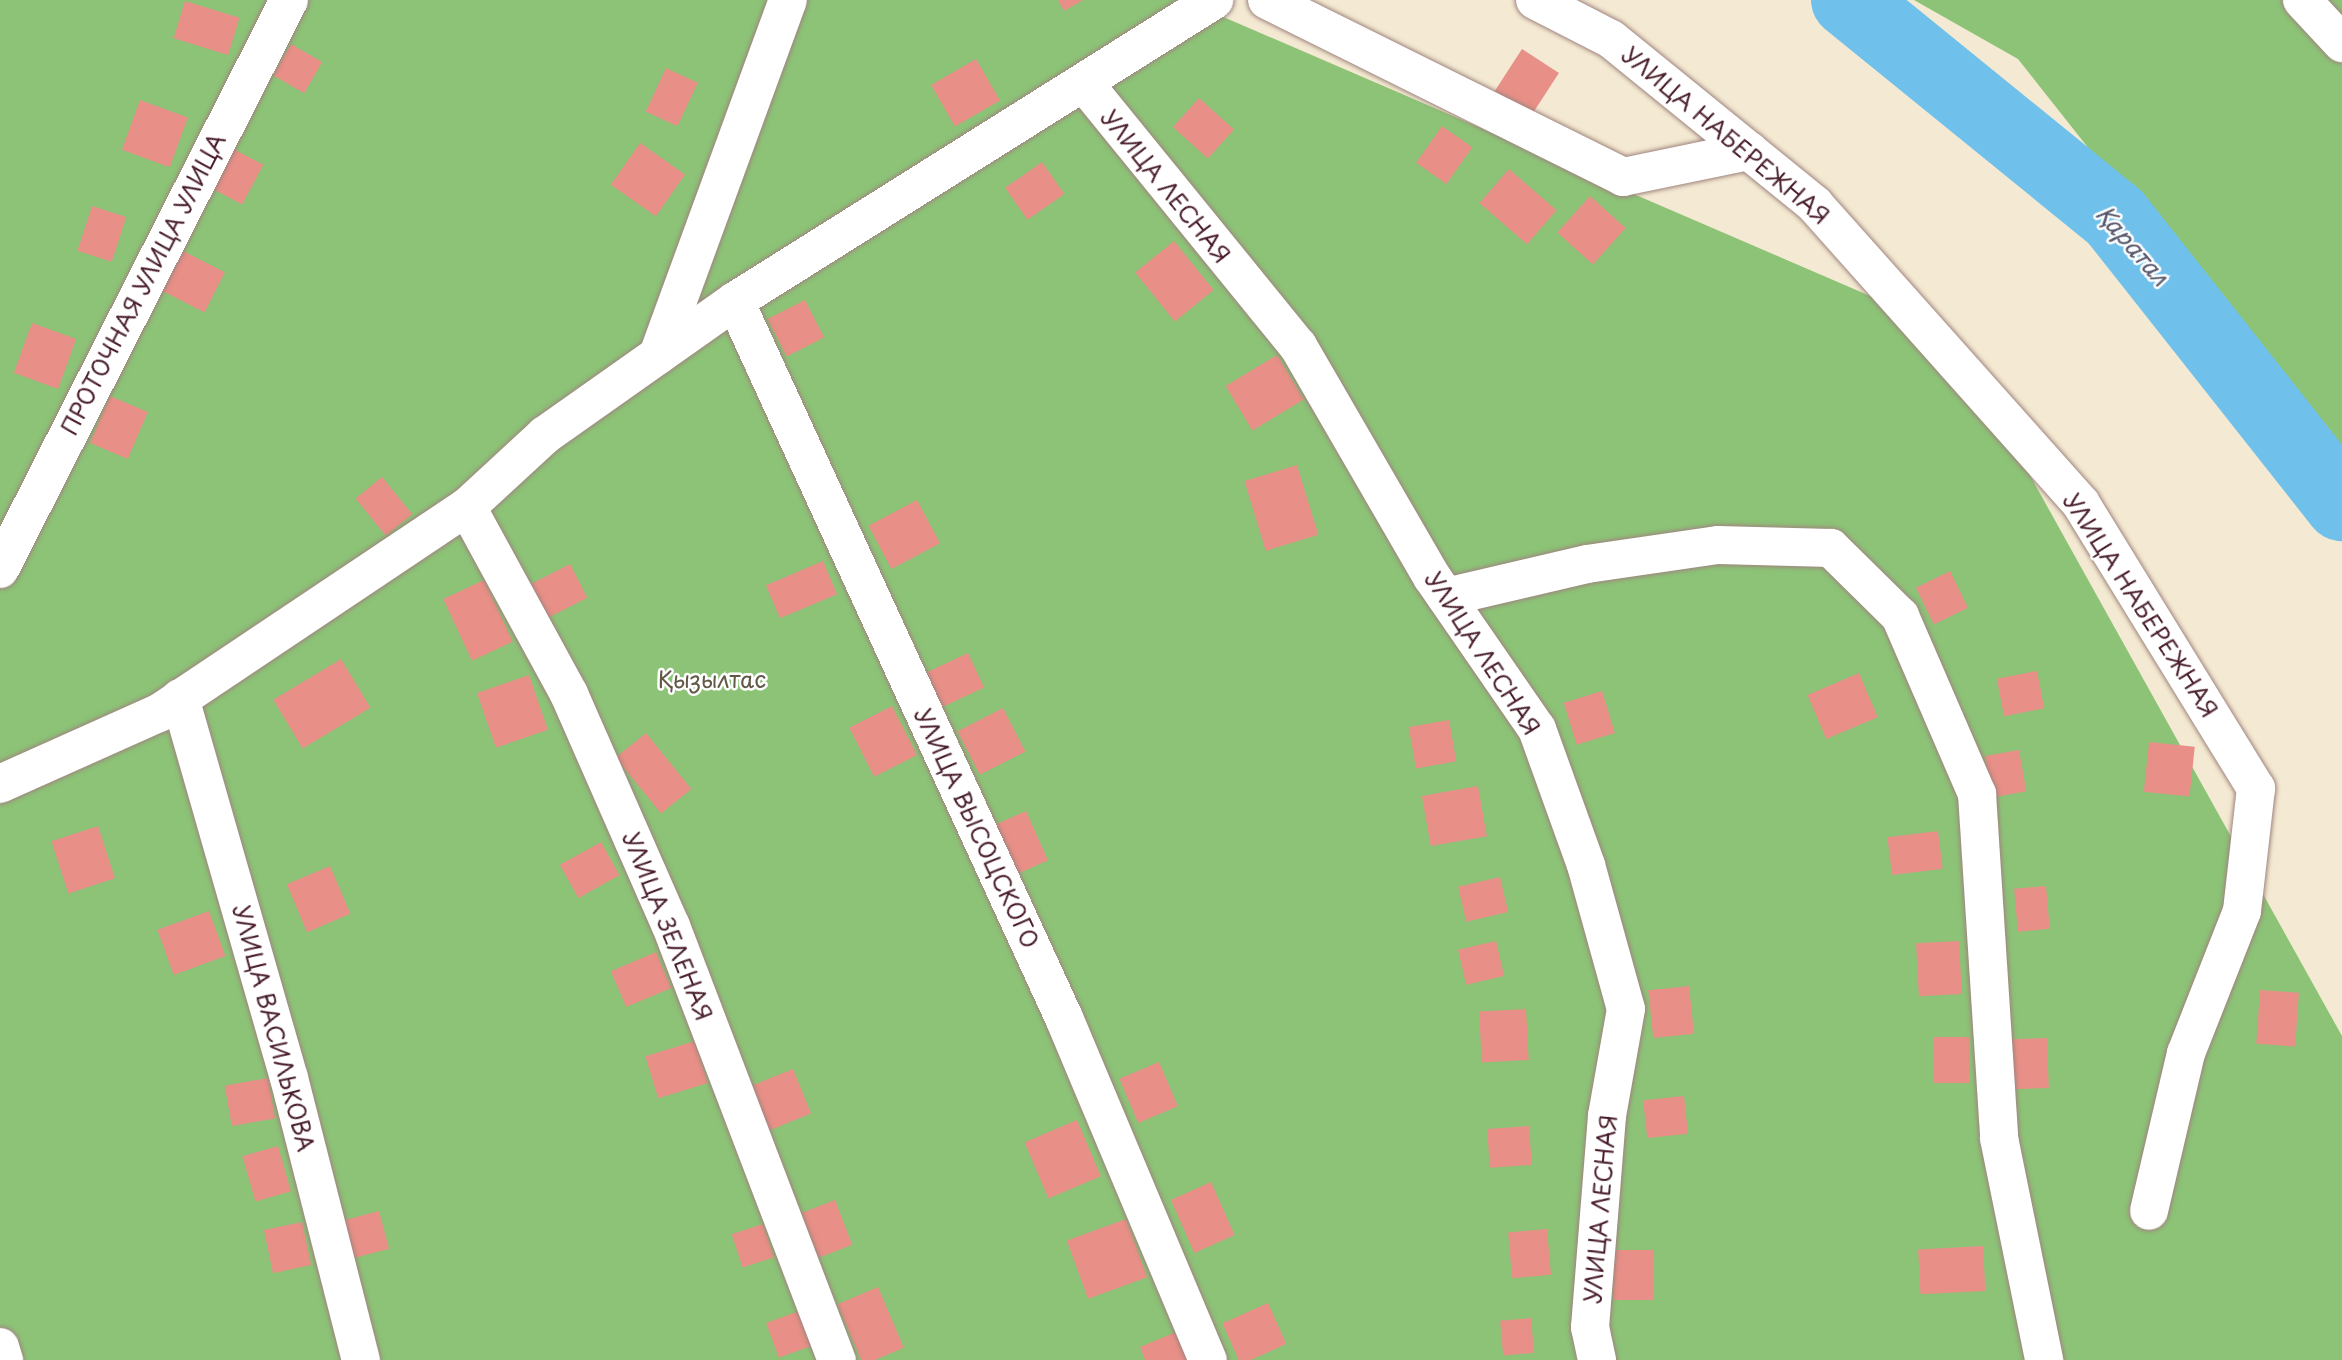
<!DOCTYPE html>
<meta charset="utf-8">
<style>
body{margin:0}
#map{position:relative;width:2342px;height:1360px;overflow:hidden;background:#f4e9d2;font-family:"Playpen Sans",sans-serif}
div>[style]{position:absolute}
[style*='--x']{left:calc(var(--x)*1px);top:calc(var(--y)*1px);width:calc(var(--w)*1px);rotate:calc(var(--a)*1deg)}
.green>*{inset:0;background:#8cc377}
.river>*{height:74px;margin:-37px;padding:0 37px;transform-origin:37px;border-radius:37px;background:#6fc1eb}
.building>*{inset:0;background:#e88f87;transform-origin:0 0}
.roads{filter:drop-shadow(0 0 2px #9f847e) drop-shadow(0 0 2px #9f847e)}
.minor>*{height:38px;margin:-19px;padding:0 19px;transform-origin:19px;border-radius:19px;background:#fff}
span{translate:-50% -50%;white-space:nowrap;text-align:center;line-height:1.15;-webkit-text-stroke:5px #fff;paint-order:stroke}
.street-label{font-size:23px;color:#4a1f2b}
.park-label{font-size:23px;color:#615846}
.water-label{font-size:24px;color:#57586e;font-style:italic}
</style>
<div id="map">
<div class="green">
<div style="clip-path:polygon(0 0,1184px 0,1949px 330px,2342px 1036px,2342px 1360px,0 1360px)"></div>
<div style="clip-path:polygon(1914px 0,2342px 0,2342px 469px,2018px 59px)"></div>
</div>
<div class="river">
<div style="--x:1848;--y:0;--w:344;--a:39.1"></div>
<div style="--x:2115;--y:217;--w:366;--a:51.7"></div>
</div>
<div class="building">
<div style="clip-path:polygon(1058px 0,1083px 0,1064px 11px)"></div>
<div style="left:185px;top:1px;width:57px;height:39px;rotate:17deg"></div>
<div style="left:291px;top:44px;width:36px;height:36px;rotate:30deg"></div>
<div style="left:1522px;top:49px;width:44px;height:50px;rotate:33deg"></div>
<div style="left:976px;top:59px;width:48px;height:52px;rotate:60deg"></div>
<div style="left:666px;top:68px;width:35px;height:48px;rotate:25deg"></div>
<div style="left:1199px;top:98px;width:47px;height:39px;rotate:42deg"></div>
<div style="left:140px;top:100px;width:51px;height:53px;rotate:20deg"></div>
<div style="left:1442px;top:126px;width:37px;height:45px;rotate:35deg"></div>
<div style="left:640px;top:143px;width:55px;height:51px;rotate:35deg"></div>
<div style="left:228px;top:146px;width:40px;height:45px;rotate:28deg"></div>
<div style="left:1042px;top:162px;width:39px;height:45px;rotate:55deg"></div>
<div style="left:1509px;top:169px;width:63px;height:45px;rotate:41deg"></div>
<div style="left:1590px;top:196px;width:48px;height:49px;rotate:42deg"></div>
<div style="left:92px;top:206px;width:36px;height:47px;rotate:18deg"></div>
<div style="left:1174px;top:241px;width:63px;height:50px;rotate:51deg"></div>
<div style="left:183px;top:251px;width:47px;height:45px;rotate:27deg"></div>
<div style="left:805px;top:300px;width:42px;height:42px;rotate:63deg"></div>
<div style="left:32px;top:323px;width:47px;height:53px;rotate:20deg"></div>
<div style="left:1277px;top:355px;width:52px;height:60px;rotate:59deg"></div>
<div style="left:110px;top:396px;width:41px;height:51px;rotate:23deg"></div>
<div style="left:1297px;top:465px;width:73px;height:55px;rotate:73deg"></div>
<div style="left:382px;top:477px;width:48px;height:34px;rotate:51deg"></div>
<div style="left:917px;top:500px;width:49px;height:55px;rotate:62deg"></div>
<div style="left:823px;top:561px;width:36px;height:62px;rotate:67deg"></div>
<div style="left:570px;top:564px;width:38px;height:46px;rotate:63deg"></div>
<div style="left:1950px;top:571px;width:41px;height:38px;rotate:64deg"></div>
<div style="left:484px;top:580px;width:68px;height:45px;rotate:65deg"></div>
<div style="left:968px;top:653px;width:38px;height:46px;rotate:65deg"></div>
<div style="left:341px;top:659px;width:57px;height:79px;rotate:59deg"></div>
<div style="left:2037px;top:671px;width:38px;height:41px;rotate:79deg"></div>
<div style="left:1859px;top:673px;width:48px;height:56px;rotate:67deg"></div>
<div style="left:529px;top:675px;width:58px;height:55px;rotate:71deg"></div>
<div style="left:1602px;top:691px;width:44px;height:40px;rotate:73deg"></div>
<div style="left:892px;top:706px;width:55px;height:48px;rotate:63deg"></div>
<div style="left:1003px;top:708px;width:49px;height:51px;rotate:63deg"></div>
<div style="left:1449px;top:720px;width:42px;height:41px;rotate:80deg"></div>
<div style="left:646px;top:733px;width:72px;height:39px;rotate:51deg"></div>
<div style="left:2149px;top:742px;width:46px;height:50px;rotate:6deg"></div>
<div style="left:2019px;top:750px;width:42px;height:35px;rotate:80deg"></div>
<div style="left:1478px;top:786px;width:51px;height:57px;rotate:80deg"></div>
<div style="left:1026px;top:811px;width:54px;height:35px;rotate:66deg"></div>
<div style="left:98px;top:826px;width:55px;height:49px;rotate:72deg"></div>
<div style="left:1938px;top:831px;width:38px;height:51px;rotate:83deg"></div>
<div style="left:601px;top:842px;width:38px;height:47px;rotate:61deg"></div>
<div style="left:330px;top:866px;width:52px;height:47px;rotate:67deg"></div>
<div style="left:1500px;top:877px;width:36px;height:43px;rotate:77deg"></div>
<div style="left:2046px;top:886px;width:43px;height:32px;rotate:85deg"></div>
<div style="left:209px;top:911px;width:48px;height:55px;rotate:70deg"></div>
<div style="left:1496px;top:941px;width:36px;height:39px;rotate:77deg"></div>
<div style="left:1959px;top:941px;width:53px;height:43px;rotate:87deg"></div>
<div style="left:656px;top:952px;width:39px;height:49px;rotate:67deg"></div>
<div style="left:1689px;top:986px;width:48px;height:41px;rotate:84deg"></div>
<div style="left:2260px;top:990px;width:39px;height:54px;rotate:4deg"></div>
<div style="left:1526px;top:1009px;width:51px;height:47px;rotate:87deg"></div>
<div style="left:1934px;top:1037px;width:35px;height:46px"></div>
<div style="left:2047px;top:1038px;width:50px;height:45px;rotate:88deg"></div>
<div style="left:695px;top:1041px;width:44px;height:52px;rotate:73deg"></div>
<div style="left:1159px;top:1062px;width:48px;height:43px;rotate:67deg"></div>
<div style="left:793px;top:1069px;width:48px;height:48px;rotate:68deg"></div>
<div style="left:268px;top:1078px;width:41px;height:44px;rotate:80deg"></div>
<div style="left:1684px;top:1096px;width:38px;height:41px;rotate:84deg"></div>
<div style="left:1077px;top:1120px;width:61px;height:57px;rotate:67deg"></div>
<div style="left:1529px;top:1126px;width:39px;height:42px;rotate:86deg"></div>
<div style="left:278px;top:1146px;width:47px;height:37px;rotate:74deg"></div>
<div style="left:1211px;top:1182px;width:58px;height:44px;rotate:66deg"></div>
<div style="left:835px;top:1200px;width:48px;height:36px;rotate:69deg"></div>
<div style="left:379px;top:1211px;width:39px;height:40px;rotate:75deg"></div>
<div style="left:1126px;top:1219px;width:62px;height:63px;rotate:70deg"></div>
<div style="left:302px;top:1222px;width:44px;height:39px;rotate:78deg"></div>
<div style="left:763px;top:1224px;width:35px;height:33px;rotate:72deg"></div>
<div style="left:1547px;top:1229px;width:46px;height:39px;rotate:85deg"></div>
<div style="left:1983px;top:1246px;width:45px;height:65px;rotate:87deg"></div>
<div style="left:1614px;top:1250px;width:39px;height:50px"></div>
<div style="left:878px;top:1287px;width:66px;height:44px;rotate:67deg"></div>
<div style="left:1268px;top:1303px;width:45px;height:50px;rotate:66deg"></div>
<div style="left:799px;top:1311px;width:37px;height:35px;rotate:70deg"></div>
<div style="left:1531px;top:1318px;width:35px;height:31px;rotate:85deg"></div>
<div style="clip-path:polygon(1176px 1332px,1188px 1360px,1145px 1360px,1140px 1347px)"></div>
</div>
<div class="roads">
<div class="minor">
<div style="--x:1267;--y:0;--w:398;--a:26.4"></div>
<div style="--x:1623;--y:177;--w:129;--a:-11.7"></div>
<div style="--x:1535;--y:0;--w:85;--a:27.2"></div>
<div style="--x:1611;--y:39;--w:263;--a:39.1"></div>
<div style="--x:1815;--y:205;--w:400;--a:48.3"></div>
<div style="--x:2081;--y:504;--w:334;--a:58.4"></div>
<div style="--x:2256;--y:788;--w:124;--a:96.5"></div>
<div style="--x:2242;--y:911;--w:153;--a:111.5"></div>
<div style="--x:2186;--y:1053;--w:162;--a:103.2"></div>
<div style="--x:2302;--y:0;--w:59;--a:47.1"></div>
<div style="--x:1084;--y:83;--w:339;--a:50.9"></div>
<div style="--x:1298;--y:346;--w:267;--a:59.9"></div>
<div style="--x:1432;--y:577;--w:185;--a:55.4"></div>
<div style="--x:1537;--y:729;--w:145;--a:70.2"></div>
<div style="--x:1586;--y:865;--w:149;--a:74.5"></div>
<div style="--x:1626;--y:1009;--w:109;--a:100.1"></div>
<div style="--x:1607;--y:1116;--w:212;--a:94.6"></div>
<div style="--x:1590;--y:1327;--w:34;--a:78"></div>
<div style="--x:735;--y:301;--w:789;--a:65.35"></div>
<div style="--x:1064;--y:1018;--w:371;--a:67.2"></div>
<div style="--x:658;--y:355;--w:378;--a:-69.9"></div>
<div style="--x:467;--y:507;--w:213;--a:61.4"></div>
<div style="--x:569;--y:694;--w:253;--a:66.3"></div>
<div style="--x:671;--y:926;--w:465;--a:69.1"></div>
<div style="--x:0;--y:569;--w:638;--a:-63.07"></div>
<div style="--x:1446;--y:597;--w:145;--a:-13.2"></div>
<div style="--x:1587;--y:564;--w:132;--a:-8.3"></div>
<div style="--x:1718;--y:545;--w:113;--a:1.5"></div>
<div style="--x:1831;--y:548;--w:97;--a:44.6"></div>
<div style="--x:1900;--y:616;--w:194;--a:66.6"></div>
<div style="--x:1977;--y:794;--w:345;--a:86.3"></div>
<div style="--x:1999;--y:1138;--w:227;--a:78.5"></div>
<div style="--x:180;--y:698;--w:395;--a:74"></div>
<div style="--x:289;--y:1078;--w:291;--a:75.7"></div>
<div style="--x:0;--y:784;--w:174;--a:-24.1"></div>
<div style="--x:159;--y:713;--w:371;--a:-33.8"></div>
<div style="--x:467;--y:507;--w:106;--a:-42.7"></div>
<div style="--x:545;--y:435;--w:232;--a:-35.2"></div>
<div style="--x:735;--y:301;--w:566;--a:-32.14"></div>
<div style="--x:0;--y:1347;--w:14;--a:73"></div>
</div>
</div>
<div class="street-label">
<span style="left:1726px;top:135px;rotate:40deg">УЛИЦА НАБЕРЕЖНАЯ</span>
<span style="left:1166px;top:186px;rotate:51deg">УЛИЦА ЛЕСНАЯ</span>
<span style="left:143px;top:284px;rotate:-63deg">ПРОТОЧНАЯ УЛИЦА УЛИЦА</span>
<span style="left:2141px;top:605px;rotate:57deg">УЛИЦА НАБЕРЕЖНАЯ</span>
<span style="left:1483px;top:653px;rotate:57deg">УЛИЦА ЛЕСНАЯ</span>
<span style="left:977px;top:828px;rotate:65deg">УЛИЦА ВЫСОЦСКОГО</span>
<span style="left:668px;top:926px;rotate:68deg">УЛИЦА ЗЕЛЕНАЯ</span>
<span style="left:274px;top:1028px;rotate:75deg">УЛИЦА ВАСИЛЬКОВА</span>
<span style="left:1600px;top:1209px;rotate:-85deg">УЛИЦА ЛЕСНАЯ</span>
</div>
<div class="park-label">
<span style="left:712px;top:679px">Қызылтас</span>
</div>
<div class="water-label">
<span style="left:2133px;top:245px;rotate:49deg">Қаратал</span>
</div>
</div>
